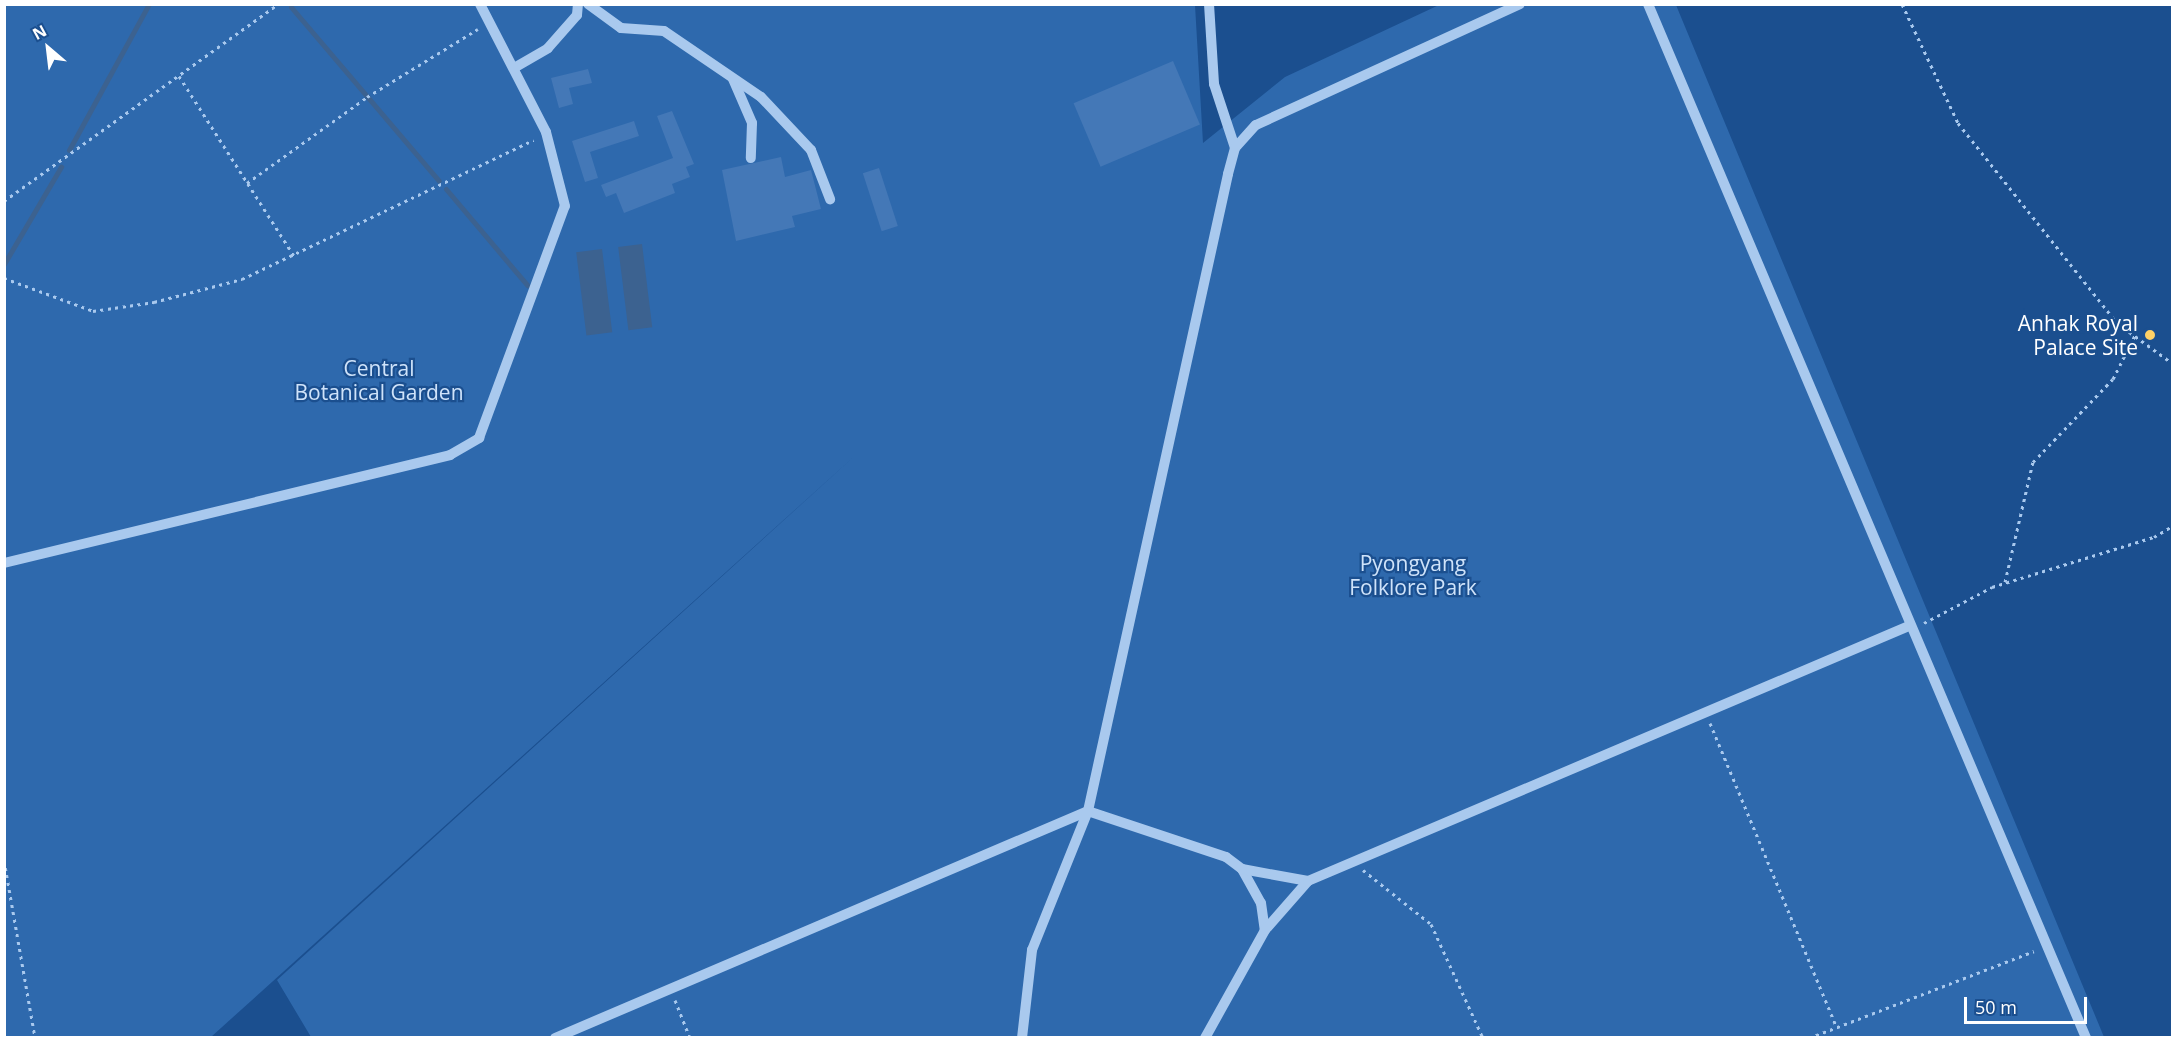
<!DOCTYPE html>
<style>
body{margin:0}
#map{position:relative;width:2177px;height:1042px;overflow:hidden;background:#1b4f8f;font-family:"Open Sans",sans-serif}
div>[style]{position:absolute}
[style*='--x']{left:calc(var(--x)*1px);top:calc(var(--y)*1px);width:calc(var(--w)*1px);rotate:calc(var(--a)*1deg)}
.green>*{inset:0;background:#2e69ad}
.water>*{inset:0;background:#3c6290;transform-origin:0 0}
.stream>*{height:5px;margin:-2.5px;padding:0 2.5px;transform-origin:2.5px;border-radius:2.5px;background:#3c6290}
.building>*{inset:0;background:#4478b7;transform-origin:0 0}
.path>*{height:3px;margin-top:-1.5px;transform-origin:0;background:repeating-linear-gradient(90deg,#a9c9ee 0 3px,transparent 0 7.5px)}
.minor>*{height:10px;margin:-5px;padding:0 5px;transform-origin:5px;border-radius:5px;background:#a9c9ee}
.dots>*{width:16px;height:16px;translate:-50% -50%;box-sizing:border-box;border:3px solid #1b4f8f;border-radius:50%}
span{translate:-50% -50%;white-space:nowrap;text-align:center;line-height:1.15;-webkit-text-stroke:4.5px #1b4f8f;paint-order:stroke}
.poi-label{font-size:21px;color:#fff}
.right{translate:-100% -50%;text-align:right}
.park-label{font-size:21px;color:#cfe3fa}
.frame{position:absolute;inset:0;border:6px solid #fff;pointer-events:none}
.north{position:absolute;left:18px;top:18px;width:60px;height:60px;-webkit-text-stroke:4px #1b4f8f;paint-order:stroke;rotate:332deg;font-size:16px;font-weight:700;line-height:24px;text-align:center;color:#fff}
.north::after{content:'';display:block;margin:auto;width:21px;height:27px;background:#fff;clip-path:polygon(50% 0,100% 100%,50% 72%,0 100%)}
.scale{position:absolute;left:1964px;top:997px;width:123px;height:27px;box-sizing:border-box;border:3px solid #fff;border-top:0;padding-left:8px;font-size:18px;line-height:21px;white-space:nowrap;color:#fff;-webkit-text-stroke:4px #1b4f8f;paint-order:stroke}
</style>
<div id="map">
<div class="green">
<div style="clip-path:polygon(5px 4px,1195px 5px,1203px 143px,1285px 77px,1439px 5px,1676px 5px,2104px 1037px,311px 1037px,277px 980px,859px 452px,211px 1037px,5px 1038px)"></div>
</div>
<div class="water">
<div style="left:642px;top:244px;width:84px;height:24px;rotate:83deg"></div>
<div style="left:602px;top:249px;width:84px;height:26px;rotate:83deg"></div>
</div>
<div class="stream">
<div style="--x:291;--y:7;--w:228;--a:49.6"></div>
<div style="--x:69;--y:150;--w:166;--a:-61.3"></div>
<div style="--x:446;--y:189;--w:126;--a:49.8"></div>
<div style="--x:4;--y:264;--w:113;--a:-59.6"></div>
</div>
<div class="building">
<div style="left:1173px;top:61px;width:69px;height:108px;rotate:67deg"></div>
<div style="clip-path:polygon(588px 69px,592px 83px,569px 88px,573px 104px,559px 108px,551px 78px)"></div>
<div style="clip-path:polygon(672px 111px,694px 164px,686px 167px,690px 177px,672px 184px,675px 193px,624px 213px,616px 193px,606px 197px,601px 185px,673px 158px,657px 116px)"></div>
<div style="clip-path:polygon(634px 121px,639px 136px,590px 152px,598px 178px,585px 182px,572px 141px)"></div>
<div style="clip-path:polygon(781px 157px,785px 177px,811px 170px,821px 209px,792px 216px,795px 227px,736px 241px,722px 170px)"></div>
<div style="left:879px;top:168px;width:61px;height:17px;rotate:72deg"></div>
</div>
<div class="path">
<div style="--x:1902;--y:4;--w:132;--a:64.8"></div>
<div style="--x:1958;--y:123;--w:256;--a:51.5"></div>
<div style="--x:2117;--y:323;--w:68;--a:36"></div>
<div style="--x:179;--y:76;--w:214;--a:57.4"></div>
<div style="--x:247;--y:183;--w:148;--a:-35.6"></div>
<div style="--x:367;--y:97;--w:130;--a:-31.5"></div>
<div style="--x:4;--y:201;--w:337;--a:-35.7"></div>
<div style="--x:4;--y:278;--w:95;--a:20.3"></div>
<div style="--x:93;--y:311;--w:62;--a:-8.4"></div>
<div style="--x:154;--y:302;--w:91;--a:-14.6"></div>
<div style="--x:242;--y:279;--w:323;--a:-25.5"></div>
<div style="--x:2005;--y:582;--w:123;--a:-76.9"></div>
<div style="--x:2033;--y:462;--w:115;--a:-46.1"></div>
<div style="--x:2113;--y:379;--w:49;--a:-63.4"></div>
<div style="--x:1924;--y:623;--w:77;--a:-27.9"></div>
<div style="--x:1992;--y:587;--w:170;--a:-17.2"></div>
<div style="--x:2154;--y:537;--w:21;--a:-31"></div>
<div style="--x:1710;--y:723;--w:328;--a:67.4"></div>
<div style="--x:4;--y:860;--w:181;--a:80.1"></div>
<div style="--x:1363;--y:870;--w:87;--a:38.5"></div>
<div style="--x:1431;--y:924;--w:125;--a:65.5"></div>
<div style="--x:675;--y:1000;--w:41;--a:68.5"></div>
<div style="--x:1809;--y:1038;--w:241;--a:-21.1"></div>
</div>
<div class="minor">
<div style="--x:588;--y:4;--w:41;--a:36"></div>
<div style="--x:621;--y:28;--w:43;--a:4"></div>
<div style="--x:664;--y:31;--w:117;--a:34.2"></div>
<div style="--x:761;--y:97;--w:73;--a:46.7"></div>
<div style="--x:811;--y:150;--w:53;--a:68.8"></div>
<div style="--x:1209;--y:4;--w:80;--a:86.4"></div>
<div style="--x:1214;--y:84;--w:67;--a:71.8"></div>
<div style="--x:1648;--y:4;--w:1123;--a:67.04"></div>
<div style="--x:514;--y:68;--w:39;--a:-30"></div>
<div style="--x:548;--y:48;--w:44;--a:-48.7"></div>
<div style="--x:577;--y:15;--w:11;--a:-85"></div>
<div style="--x:733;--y:79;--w:48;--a:66.6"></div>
<div style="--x:752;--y:123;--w:35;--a:92"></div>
<div style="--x:4;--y:563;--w:459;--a:-13.6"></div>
<div style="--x:450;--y:455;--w:34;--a:-30"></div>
<div style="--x:479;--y:438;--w:247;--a:-69.7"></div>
<div style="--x:565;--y:206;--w:76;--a:-104.4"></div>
<div style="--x:546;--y:132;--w:144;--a:-117.3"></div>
<div style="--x:1242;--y:869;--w:39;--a:61"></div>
<div style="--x:1261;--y:903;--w:27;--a:82"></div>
<div style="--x:1308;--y:881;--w:67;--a:-169.7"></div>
<div style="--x:1242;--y:869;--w:20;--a:-143"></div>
<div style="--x:1226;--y:857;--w:145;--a:-161.6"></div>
<div style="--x:1088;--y:811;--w:652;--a:-77.6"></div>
<div style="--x:1228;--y:174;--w:27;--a:-75"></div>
<div style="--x:1235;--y:148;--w:31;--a:-48"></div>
<div style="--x:1256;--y:125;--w:290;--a:-24.6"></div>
<div style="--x:555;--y:1038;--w:579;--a:-23.07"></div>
<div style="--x:1022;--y:1038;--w:89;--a:-83.5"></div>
<div style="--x:1032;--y:950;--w:150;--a:-68.1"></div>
<div style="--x:1205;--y:1038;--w:124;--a:-60.9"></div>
<div style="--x:1265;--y:930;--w:65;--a:-48.7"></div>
<div style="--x:1308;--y:881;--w:653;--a:-22.99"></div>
</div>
<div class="dots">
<div style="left:2150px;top:335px;background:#ffd166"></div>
</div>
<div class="poi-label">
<span class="right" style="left:2138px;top:335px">Anhak Royal<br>Palace Site</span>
</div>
<div class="park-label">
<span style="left:379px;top:380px">Central<br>Botanical Garden</span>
<span style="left:1413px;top:575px">Pyongyang<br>Folklore Park</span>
</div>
<div class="frame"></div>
<div class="north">N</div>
<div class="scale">50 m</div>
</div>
